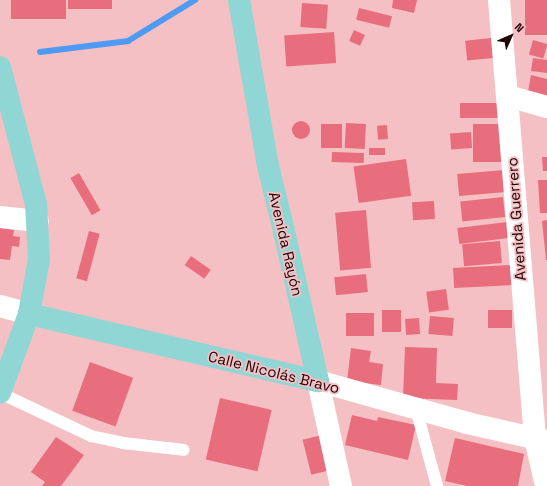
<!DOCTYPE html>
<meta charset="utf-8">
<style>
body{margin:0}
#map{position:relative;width:547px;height:486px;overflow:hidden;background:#f5c0c3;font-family:"Space Grotesk",sans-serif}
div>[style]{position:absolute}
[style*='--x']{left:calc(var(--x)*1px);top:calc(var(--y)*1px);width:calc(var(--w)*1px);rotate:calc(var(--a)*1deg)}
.stream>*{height:6px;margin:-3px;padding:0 3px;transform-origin:3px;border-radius:3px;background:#4f9af3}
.building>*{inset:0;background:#e86e7d;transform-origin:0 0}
.round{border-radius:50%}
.lane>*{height:12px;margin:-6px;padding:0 6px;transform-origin:6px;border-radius:6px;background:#fff}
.street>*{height:22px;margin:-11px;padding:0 11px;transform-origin:11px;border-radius:11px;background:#fff}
.primary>*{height:22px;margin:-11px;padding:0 11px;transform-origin:11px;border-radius:11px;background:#8fd6d5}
span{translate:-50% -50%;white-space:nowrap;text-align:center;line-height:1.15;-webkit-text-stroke:3.5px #f5c0c3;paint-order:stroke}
.street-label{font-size:15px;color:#1e0307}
.north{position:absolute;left:491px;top:16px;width:40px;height:40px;-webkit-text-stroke:3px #f5c0c3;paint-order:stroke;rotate:45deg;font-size:11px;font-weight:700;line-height:16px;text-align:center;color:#1e0307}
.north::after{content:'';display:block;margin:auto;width:14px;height:18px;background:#1e0307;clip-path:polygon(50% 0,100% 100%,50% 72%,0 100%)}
</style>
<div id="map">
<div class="stream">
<div style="--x:40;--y:52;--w:89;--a:-7.1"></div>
<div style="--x:128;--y:41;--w:79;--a:-31.5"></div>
</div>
<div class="building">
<div style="left:11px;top:0;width:55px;height:19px"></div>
<div style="left:68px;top:0;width:44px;height:9px"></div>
<div style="clip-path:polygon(393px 0,417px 0,414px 13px,392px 8px)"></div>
<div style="left:525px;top:0;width:22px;height:35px"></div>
<div style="left:302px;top:3px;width:26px;height:24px;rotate:4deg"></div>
<div style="left:359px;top:8px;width:34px;height:12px;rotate:14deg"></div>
<div style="left:354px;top:30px;width:12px;height:12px;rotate:24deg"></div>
<div style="left:334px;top:32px;width:31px;height:50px;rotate:86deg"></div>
<div style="left:491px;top:38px;width:20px;height:26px;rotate:84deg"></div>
<div style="left:533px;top:40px;width:15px;height:15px;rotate:16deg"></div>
<div style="clip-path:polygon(533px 58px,547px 60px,547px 73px,531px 71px)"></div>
<div style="clip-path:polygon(531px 75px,547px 79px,547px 101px,527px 97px)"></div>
<div style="left:498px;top:103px;width:15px;height:38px;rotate:90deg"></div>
<div class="round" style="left:292px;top:121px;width:18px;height:18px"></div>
<div style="left:346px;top:123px;width:20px;height:25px;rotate:3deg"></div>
<div style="left:321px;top:124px;width:21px;height:24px"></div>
<div style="left:473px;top:124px;width:32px;height:38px"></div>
<div style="left:387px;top:125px;width:14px;height:10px;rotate:86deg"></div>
<div style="left:471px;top:132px;width:16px;height:21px;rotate:86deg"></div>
<div style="left:369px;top:148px;width:16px;height:7px"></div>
<div style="left:332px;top:152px;width:32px;height:10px;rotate:2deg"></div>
<div style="clip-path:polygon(542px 157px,547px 157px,547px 171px,543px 171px)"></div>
<div style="left:406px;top:159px;width:37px;height:53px;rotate:82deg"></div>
<div style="left:504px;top:170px;width:22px;height:47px;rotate:85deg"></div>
<div style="left:79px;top:173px;width:43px;height:10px;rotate:60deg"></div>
<div style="clip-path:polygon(538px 180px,547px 180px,547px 213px,540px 213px)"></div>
<div style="left:503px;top:197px;width:20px;height:43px;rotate:84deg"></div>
<div style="left:434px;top:201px;width:18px;height:22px;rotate:87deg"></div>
<div style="left:366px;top:210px;width:58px;height:31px;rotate:85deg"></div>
<div style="clip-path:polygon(547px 220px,547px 260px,546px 260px,542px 221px)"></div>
<div style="left:507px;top:222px;width:16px;height:50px;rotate:83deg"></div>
<div style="clip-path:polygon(0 228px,14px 230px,13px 236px,20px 237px,19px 247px,12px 246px,10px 260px,0 259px)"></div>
<div style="left:89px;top:231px;width:11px;height:49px;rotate:15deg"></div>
<div style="left:500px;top:241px;width:22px;height:38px;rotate:85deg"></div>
<div style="left:191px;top:256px;width:24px;height:11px;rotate:35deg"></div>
<div style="left:512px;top:265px;width:20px;height:59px;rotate:87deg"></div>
<div style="left:366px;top:274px;width:18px;height:32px;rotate:84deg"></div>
<div style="left:446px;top:289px;width:21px;height:20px;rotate:82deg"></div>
<div style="left:382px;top:310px;width:19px;height:22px"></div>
<div style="left:512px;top:310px;width:18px;height:24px;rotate:90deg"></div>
<div style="left:346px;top:313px;width:28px;height:23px"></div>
<div style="left:430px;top:316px;width:24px;height:18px;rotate:5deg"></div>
<div style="left:419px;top:318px;width:16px;height:14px;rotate:86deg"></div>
<div style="clip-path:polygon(405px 347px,437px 348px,436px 383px,458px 384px,457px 400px,403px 398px)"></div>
<div style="clip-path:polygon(351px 348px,371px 351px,369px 362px,383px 364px,381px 385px,347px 381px)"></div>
<div style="left:90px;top:362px;width:46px;height:52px;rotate:20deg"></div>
<div style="left:220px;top:398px;width:53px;height:63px;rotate:13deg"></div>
<div style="clip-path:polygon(352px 415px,377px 421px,378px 417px,416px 425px,408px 460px,345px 445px)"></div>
<div style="left:322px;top:435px;width:36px;height:20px;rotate:76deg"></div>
<div style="clip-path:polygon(56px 437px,84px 455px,61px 486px,42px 486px,45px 482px,31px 472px)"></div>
<div style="clip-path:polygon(455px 438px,524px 454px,518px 486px,467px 486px,445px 481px)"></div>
</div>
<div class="lane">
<div style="--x:0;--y:393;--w:101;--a:25.3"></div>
<div style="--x:91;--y:436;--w:33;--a:12"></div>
<div style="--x:123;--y:443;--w:61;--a:6.5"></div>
<div style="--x:416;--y:409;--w:80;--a:74.7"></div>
</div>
<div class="street">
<div style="--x:499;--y:0;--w:439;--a:85.3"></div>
<div style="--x:535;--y:438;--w:49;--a:77.1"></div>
<div style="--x:508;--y:96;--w:41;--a:15.8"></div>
<div style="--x:0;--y:217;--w:38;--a:6"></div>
<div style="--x:0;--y:306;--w:30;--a:15"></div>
<div style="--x:341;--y:486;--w:107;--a:-102.4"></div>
<div style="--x:318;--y:381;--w:155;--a:15.7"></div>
<div style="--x:467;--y:423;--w:82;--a:12.7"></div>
</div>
<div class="primary">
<div style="--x:0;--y:67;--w:142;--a:75.3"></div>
<div style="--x:36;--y:204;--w:55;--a:86.9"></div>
<div style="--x:39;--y:259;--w:56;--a:100.3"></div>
<div style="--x:29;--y:314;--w:84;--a:110.2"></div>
<div style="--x:29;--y:314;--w:297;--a:13.1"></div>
<div style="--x:318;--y:381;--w:154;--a:-102.8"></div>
<div style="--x:284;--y:231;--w:67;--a:-103.8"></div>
<div style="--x:268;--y:166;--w:169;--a:-99.9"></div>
</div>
<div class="street-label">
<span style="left:516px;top:219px;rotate:-94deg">Avenida Guerrero</span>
<span style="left:286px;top:244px;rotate:77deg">Avenida Rayón</span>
<span style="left:274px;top:372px;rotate:14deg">Calle Nicolás Bravo</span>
</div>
<div class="north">N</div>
</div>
